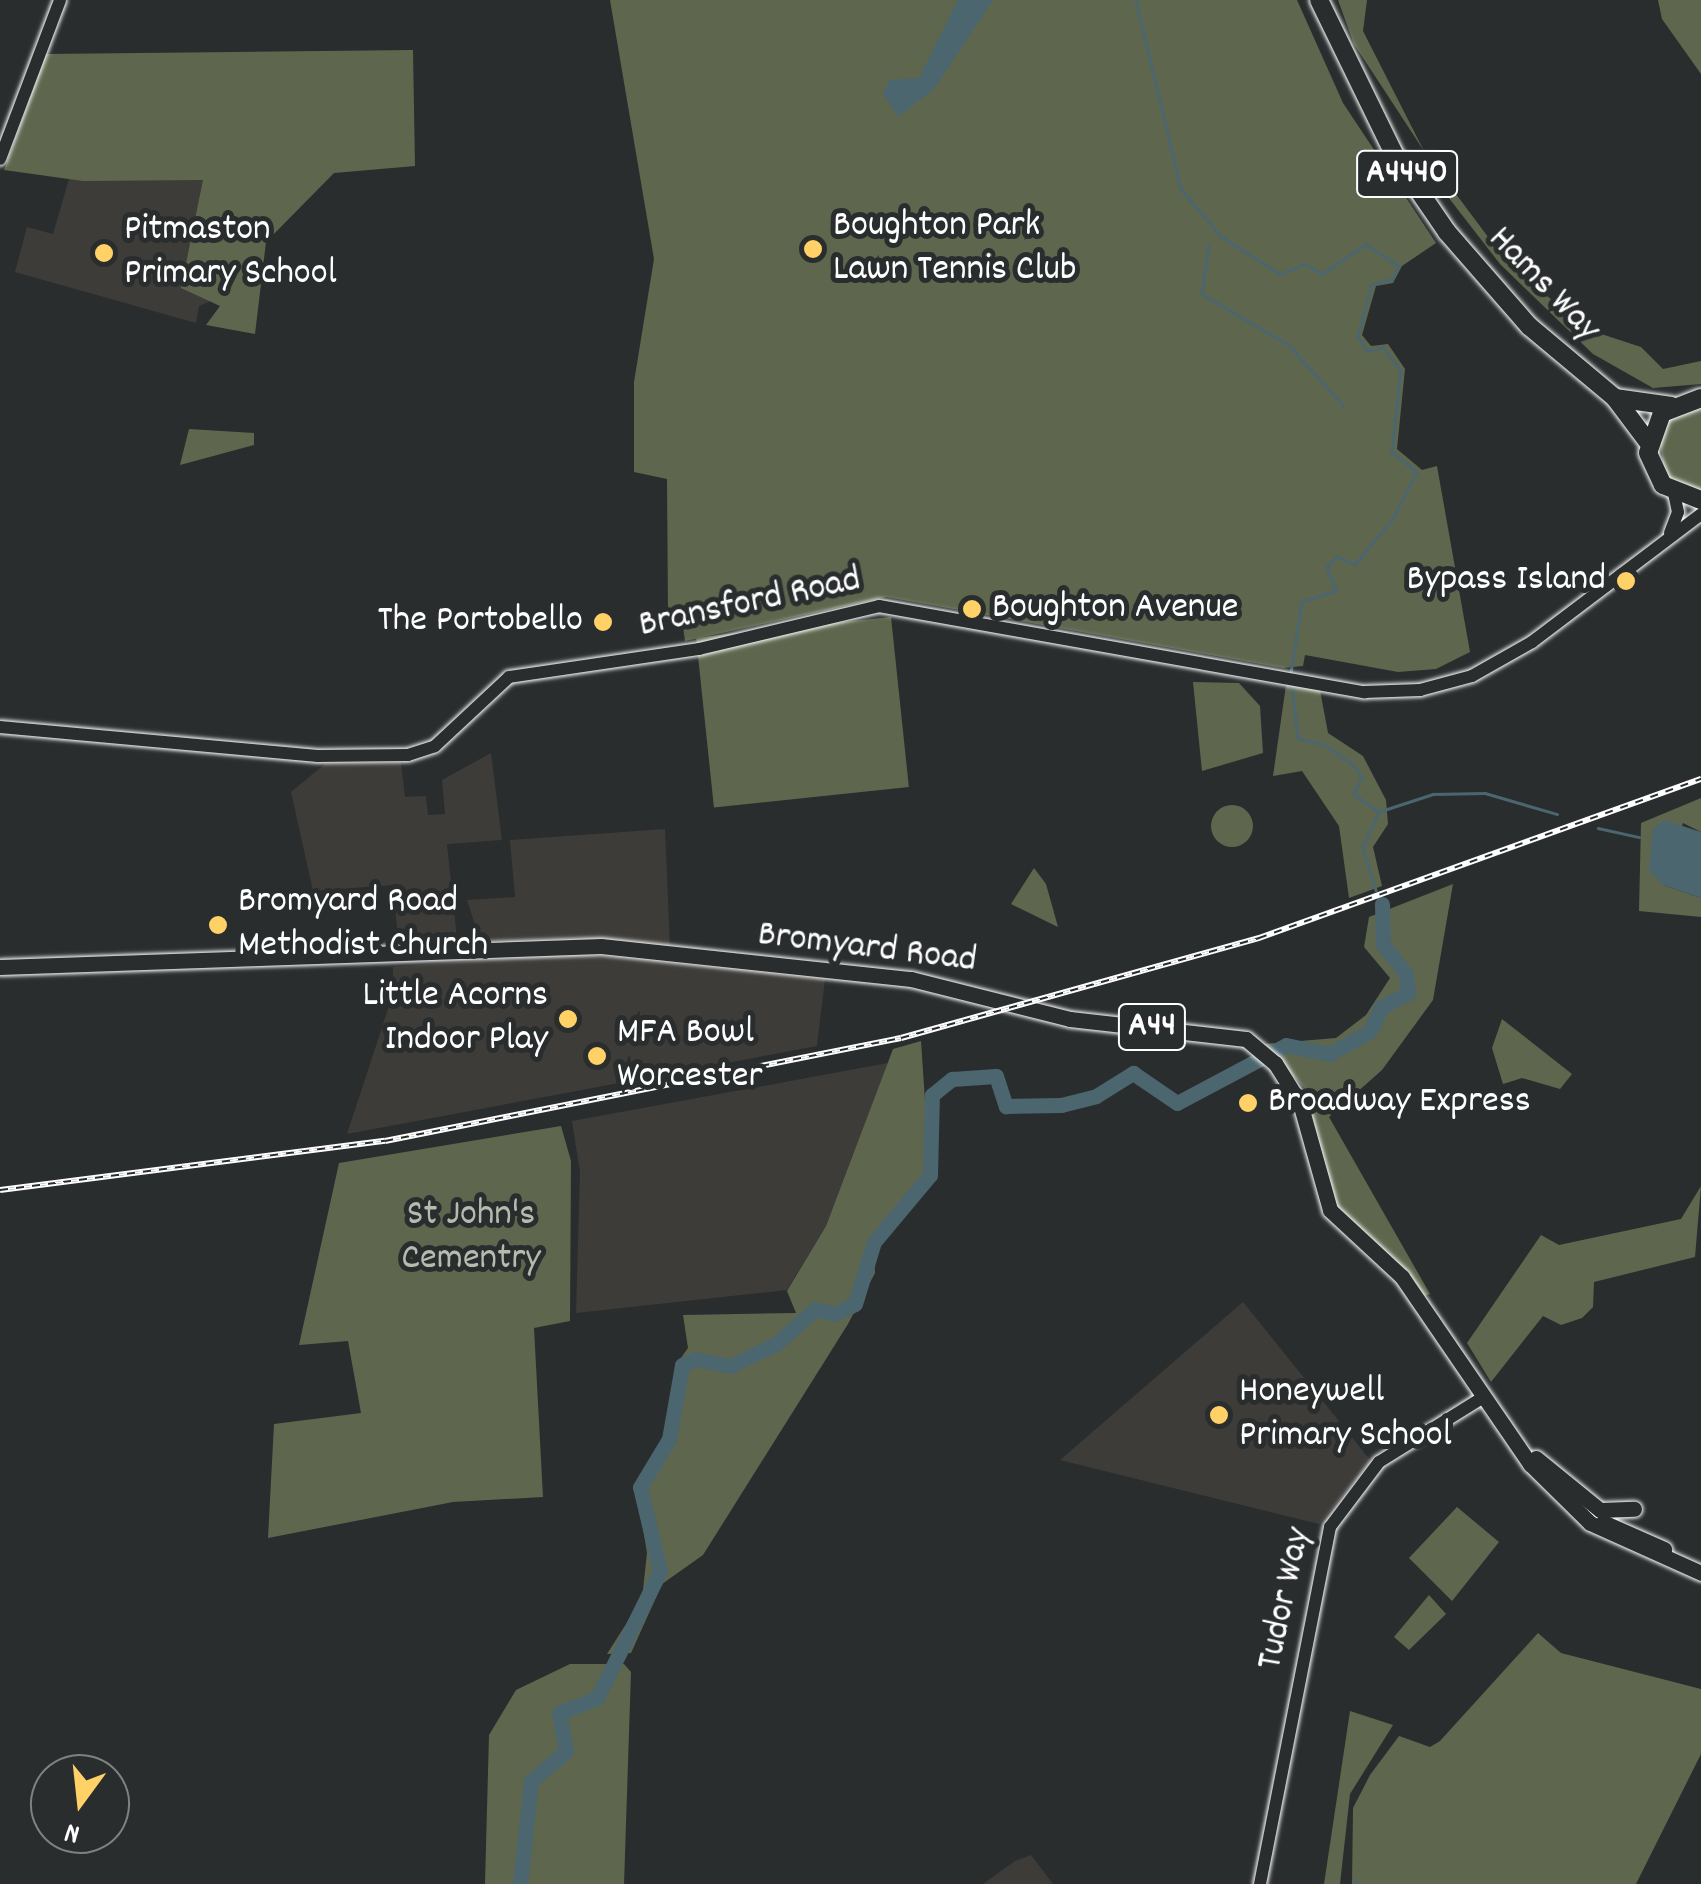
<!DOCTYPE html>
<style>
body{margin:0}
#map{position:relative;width:1701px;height:1884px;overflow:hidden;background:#2a2d2e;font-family:Dekko,sans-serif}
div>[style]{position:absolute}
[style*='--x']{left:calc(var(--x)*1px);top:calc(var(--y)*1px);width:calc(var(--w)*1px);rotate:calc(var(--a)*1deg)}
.built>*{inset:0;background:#3d3c38}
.green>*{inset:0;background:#5e674e;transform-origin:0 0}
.round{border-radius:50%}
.water>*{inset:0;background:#4b666f}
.stream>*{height:2.5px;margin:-1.25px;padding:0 1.25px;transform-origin:1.25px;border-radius:1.25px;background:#4b666f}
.river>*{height:15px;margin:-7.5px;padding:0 7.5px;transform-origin:7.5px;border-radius:7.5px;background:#4b666f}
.roads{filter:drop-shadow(0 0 2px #fff) drop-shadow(0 0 2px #fff)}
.secondary>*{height:12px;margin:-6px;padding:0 6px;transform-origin:6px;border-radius:6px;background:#2a2d2e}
.primary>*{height:15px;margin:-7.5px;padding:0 7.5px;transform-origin:7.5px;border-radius:7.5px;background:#2a2d2e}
.highway>*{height:18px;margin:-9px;padding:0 9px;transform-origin:9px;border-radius:9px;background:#2a2d2e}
.rail>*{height:6px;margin-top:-3px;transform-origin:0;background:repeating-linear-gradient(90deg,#2a2d2e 0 8px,#fff 0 16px);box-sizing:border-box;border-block:2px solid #fff}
.dots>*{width:28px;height:28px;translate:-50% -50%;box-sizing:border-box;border:5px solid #2a2d2e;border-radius:50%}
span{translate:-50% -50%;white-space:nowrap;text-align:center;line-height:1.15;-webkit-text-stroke:10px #2a2d2e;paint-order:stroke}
.shield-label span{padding:2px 8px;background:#2a2d2e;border:2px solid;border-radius:8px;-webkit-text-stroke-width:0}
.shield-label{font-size:35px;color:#fff;font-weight:700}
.poi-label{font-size:38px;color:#fff}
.left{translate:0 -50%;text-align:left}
.right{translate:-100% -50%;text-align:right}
.street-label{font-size:38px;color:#fff}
.park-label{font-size:38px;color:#b7bbaf}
.north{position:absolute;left:30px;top:1754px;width:100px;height:100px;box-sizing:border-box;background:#2a2d2e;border:2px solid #7f8182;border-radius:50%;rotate:195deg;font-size:28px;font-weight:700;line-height:40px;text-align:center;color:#fff}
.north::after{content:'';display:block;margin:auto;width:35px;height:45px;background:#ffd166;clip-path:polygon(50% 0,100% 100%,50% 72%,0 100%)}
</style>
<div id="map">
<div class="built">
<div style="clip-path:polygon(69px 179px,203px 180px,207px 295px,213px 300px,199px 306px,196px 323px,15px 272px,27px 227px,53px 234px)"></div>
<div style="clip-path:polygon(491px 753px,502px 840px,447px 844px,458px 948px,399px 948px,393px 885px,313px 891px,291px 792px,325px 764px,401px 763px,405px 797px,426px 796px,428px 815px,445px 814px,442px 780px)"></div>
<div style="clip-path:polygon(665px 829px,670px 948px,577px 938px,480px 941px,467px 900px,515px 897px,510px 840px)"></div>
<div style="clip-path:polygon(577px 954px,825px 979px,817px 1046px,347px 1134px,393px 994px,393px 967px)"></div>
<div style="clip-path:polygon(888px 1063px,826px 1226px,787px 1290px,576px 1313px,580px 1172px,572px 1121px)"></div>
<div style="clip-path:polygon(1243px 1302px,1371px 1461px,1319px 1524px,1060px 1460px)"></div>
<div style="clip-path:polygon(1031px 1855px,1053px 1884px,983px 1884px,1015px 1861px)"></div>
</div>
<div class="green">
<div style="clip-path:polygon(610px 0,1297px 0,1343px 103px,1436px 243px,1402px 266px,1393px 283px,1376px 286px,1362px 335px,1371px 346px,1388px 344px,1405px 369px,1397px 449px,1422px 470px,1437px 466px,1470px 652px,1436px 669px,1398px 672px,1305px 655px,1303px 666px,1283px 668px,886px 597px,685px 641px,681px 613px,668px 614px,667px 479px,634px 472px,634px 382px,654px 259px)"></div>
<div style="clip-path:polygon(1338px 0,1367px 0,1363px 31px,1424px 151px,1354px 44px)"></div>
<div style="clip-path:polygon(1658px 0,1701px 0,1701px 74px,1662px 19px)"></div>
<div style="clip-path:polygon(413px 50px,415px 166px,334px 173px,266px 242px,255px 334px,206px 325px,220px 306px,181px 288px,203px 180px,83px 181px,4px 170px,46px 54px)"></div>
<div style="clip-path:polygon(1438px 170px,1509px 265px,1589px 330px,1641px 347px,1663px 369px,1701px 361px,1701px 384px,1653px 388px,1593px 354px,1500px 264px,1431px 175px)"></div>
<div style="clip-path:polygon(1701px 406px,1701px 492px,1694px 492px,1665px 476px,1659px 433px,1671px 416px)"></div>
<div style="clip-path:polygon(189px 429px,254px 433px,254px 445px,180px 465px)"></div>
<div style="left:891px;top:617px;width:171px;height:196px;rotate:84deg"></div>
<div style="clip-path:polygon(1193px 682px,1239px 683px,1260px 706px,1263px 753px,1202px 771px)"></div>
<div style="clip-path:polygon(1286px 685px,1320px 690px,1328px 733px,1363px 756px,1386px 800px,1388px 824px,1373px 847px,1382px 886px,1349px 898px,1339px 826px,1302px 771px,1273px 776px)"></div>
<div style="clip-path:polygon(1701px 798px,1701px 832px,1683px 823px,1663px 885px,1701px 898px,1701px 917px,1639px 911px,1641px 823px)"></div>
<div class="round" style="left:1211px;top:805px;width:42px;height:42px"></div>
<div style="clip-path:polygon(1034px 868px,1046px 884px,1058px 927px,1011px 904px)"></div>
<div style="clip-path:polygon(1453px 884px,1433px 1000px,1382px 1070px,1329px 1117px,1430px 1294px,1424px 1296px,1333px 1208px,1307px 1091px,1265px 1044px,1336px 1038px,1366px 1015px,1390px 978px,1364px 947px,1369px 917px)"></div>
<div style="clip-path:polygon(1502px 1019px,1572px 1074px,1560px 1089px,1522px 1078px,1503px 1084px,1492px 1048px)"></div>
<div style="clip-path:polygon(921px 1041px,930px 1175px,874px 1242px,875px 1273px,848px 1324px,703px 1555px,662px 1584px,631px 1653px,607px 1654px,642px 1599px,647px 1553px,636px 1485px,665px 1436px,678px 1362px,688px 1348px,683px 1315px,796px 1313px,787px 1291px,826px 1226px,893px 1049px)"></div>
<div style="clip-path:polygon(561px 1126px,571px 1161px,570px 1321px,534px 1328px,543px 1497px,453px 1502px,268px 1538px,274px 1424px,361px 1413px,348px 1341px,299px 1345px,339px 1163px)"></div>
<div style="clip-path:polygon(1701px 1186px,1695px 1257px,1594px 1282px,1593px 1307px,1582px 1318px,1561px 1325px,1543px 1316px,1491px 1382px,1467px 1343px,1541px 1235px,1559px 1245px,1681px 1219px)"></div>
<div style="clip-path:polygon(1457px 1507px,1499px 1542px,1452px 1601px,1409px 1558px)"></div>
<div style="clip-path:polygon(1429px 1595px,1446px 1614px,1409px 1650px,1394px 1637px)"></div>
<div style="clip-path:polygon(1538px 1633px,1561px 1653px,1701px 1689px,1701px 1754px,1636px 1884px,1352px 1884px,1353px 1808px,1370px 1775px,1399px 1736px,1430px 1747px,1440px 1741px)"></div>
<div style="clip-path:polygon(570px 1664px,624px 1664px,631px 1672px,624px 1884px,485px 1884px,489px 1735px,516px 1690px)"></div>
<div style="clip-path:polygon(1350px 1711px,1393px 1725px,1350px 1794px,1340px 1884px,1324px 1884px)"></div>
</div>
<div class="water">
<div style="clip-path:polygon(958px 0,993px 0,934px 89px,898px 117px,883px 93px,890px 80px,919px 78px)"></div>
<div style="clip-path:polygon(1664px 820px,1701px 832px,1701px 898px,1663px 885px,1649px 870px,1653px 829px)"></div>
</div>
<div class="stream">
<div style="--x:1136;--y:0;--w:194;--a:76.6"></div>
<div style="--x:1181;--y:189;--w:62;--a:49.6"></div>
<div style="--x:1221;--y:236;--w:70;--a:32.8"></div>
<div style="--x:1280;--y:274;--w:27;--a:-22"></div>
<div style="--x:1305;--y:264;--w:20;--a:30"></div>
<div style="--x:1322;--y:274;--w:53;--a:-34.3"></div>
<div style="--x:1366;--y:244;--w:40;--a:34"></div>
<div style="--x:1399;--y:266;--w:14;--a:115"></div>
<div style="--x:1393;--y:279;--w:22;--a:164"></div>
<div style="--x:1372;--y:285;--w:53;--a:105.4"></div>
<div style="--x:1358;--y:336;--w:17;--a:59"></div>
<div style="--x:1367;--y:351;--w:16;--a:-14"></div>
<div style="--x:1383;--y:347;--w:30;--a:53"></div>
<div style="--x:1401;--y:371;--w:81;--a:96.3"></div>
<div style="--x:1392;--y:452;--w:32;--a:39"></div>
<div style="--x:1417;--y:472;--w:53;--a:117.1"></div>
<div style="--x:1393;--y:519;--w:60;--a:129.6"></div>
<div style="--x:1355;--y:565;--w:20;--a:-156"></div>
<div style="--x:1337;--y:557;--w:14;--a:135"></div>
<div style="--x:1327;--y:567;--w:26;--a:69"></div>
<div style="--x:1336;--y:591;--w:36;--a:162"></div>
<div style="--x:1302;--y:602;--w:72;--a:98.8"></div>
<div style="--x:1209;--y:245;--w:49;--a:98.1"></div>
<div style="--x:1202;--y:294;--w:101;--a:30.4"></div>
<div style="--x:1289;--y:345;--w:81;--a:48"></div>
<div style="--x:1292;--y:686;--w:52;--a:83.4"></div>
<div style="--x:1298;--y:738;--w:30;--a:15"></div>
<div style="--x:1327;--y:746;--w:32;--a:36"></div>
<div style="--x:1353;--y:765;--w:15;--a:53"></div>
<div style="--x:1362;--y:777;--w:19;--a:115"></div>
<div style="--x:1354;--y:794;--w:31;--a:36"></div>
<div style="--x:1379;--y:812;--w:39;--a:114"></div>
<div style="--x:1363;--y:848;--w:44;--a:72.8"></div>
<div style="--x:1381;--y:811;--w:55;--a:-18.1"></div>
<div style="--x:1433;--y:794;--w:52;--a:-1.1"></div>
<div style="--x:1485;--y:793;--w:75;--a:16.3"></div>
<div style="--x:1598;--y:828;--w:42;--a:12.4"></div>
<div style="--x:1355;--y:1881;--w:4;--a:56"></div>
</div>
<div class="river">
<div style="--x:520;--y:1884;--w:104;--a:-83.9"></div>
<div style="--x:531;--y:1781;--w:46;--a:-40.6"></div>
<div style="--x:566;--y:1751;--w:39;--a:-100"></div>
<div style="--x:559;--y:1713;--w:41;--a:-21.5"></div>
<div style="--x:597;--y:1698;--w:142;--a:-63.6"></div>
<div style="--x:660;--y:1571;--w:86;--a:-103.4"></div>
<div style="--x:640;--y:1487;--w:56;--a:-58.9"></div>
<div style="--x:669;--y:1439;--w:75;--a:-80"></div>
<div style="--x:682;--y:1365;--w:15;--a:-23"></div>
<div style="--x:696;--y:1359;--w:35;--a:12"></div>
<div style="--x:730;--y:1366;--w:51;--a:-25.6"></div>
<div style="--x:776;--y:1344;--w:52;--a:-41.9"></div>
<div style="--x:815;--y:1309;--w:21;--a:14"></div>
<div style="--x:835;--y:1314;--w:22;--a:-27"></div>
<div style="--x:855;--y:1304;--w:65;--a:-73"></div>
<div style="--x:874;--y:1242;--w:87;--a:-50.1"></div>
<div style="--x:930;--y:1175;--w:80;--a:-88.6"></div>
<div style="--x:932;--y:1095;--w:26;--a:-39"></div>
<div style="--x:952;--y:1079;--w:44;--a:-3.9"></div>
<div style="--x:996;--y:1076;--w:32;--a:72"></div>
<div style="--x:1006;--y:1106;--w:55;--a:-1"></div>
<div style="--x:1061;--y:1105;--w:36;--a:-14"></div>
<div style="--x:1096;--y:1096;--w:44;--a:-31.9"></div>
<div style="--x:1133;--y:1073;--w:53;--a:34.3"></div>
<div style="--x:1177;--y:1103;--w:123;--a:-28"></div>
<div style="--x:1286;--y:1045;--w:45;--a:11.6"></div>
<div style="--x:1330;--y:1054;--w:46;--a:-29.9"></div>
<div style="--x:1370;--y:1031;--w:26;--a:-65"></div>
<div style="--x:1381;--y:1007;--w:30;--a:-27"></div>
<div style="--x:1408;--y:993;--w:19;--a:-96"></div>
<div style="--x:1406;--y:974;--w:37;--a:-128"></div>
<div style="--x:1383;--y:945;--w:41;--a:-91.4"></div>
</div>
<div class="roads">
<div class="secondary">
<div style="--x:0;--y:159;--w:170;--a:-69.3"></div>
<div style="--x:1670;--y:533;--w:22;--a:-69"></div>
<div style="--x:1678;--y:512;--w:19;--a:-102"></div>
<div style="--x:0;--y:727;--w:319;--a:5.2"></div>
<div style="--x:318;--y:756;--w:90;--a:-0.6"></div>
<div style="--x:408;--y:755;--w:28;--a:-18"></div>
<div style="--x:435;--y:746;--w:101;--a:-43"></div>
<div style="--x:509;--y:677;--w:192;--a:-8.4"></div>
<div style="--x:699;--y:649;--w:185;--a:-13.4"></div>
<div style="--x:879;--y:606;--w:493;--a:10.1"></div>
<div style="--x:1364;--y:692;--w:56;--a:-2"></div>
<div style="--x:1420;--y:690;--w:54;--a:-15.1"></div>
<div style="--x:1472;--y:676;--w:69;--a:-29.5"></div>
<div style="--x:1532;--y:642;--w:212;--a:-37.1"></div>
<div style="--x:1260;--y:1884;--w:364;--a:-78.9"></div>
<div style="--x:1330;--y:1527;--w:81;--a:-53"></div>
<div style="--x:1379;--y:1462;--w:121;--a:-31.9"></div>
</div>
<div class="primary">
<div style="--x:0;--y:967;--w:601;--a:-2"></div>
<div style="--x:601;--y:946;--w:312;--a:6.1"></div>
<div style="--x:911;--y:979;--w:164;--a:14.1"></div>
<div style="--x:1070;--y:1019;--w:177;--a:6.5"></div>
<div style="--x:1246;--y:1039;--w:38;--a:40"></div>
<div style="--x:1275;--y:1063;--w:47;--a:58"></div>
<div style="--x:1300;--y:1103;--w:111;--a:74.3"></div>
<div style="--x:1330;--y:1210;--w:98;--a:42.9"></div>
<div style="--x:1402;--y:1277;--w:227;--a:55.6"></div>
<div style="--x:1530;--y:1464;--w:84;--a:44.5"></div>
<div style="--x:1590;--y:1523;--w:122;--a:24.2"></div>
<div style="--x:1536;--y:1458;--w:82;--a:39.1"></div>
<div style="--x:1600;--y:1510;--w:34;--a:-2"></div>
<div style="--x:1603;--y:1522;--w:67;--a:23.9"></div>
</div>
<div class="highway">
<div style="--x:1319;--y:0;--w:174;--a:64"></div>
<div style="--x:1395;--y:156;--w:92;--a:55.6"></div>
<div style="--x:1447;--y:232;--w:125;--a:48.9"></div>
<div style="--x:1529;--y:326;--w:112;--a:39.9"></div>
<div style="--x:1615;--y:398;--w:55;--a:53.1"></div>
<div style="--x:1615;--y:398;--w:57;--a:8.1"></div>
<div style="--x:1701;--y:398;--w:42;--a:159"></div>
<div style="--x:1662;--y:413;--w:42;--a:109.3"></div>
<div style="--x:1648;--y:453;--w:35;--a:65"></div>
<div style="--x:1663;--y:485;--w:41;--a:21.5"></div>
</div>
</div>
<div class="rail">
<div style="--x:0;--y:1190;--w:388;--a:-7.3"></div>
<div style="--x:385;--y:1141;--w:526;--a:-11.29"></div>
<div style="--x:901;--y:1038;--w:372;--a:-15.6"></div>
<div style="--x:1259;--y:938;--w:470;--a:-19.8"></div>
</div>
<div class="dots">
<div style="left:813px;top:249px;background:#ffd166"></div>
<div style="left:104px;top:253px;background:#ffd166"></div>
<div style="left:1626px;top:581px;background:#ffd166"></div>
<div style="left:972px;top:609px;background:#ffd166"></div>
<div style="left:603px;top:622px;background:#ffd166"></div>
<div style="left:218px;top:925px;background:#ffd166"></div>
<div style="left:568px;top:1019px;background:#ffd166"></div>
<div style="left:597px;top:1056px;background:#ffd166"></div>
<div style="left:1248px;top:1103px;background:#ffd166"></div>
<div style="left:1219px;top:1415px;background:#ffd166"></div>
</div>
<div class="shield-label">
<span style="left:1407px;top:174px">A4440</span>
<span style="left:1152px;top:1027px">A44</span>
</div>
<div class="poi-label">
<span class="left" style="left:833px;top:249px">Boughton Park<br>Lawn Tennis Club</span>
<span class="left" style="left:124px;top:253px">Pitmaston<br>Primary School</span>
<span class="right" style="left:1606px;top:581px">Bypass Island</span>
<span class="left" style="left:992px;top:609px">Boughton Avenue</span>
<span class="right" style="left:583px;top:622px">The Portobello</span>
<span class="left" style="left:238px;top:925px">Bromyard Road<br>Methodist Church</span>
<span class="right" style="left:548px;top:1019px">Little Acorns<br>Indoor Play</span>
<span class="left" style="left:617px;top:1056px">MFA Bowl<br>Worcester</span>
<span class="left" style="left:1268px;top:1103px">Broadway Express</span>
<span class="left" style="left:1239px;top:1415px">Honeywell<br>Primary School</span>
</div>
<div class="street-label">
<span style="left:1543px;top:285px;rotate:46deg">Hams Way</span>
<span style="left:750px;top:604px;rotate:-12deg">Bransford Road</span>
<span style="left:867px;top:949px;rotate:7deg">Bromyard Road</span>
<span style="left:1286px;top:1599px;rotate:-78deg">Tudor Way</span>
</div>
<div class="park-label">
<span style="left:471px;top:1238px">St John's<br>Cementry</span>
</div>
<div class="north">N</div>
</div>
